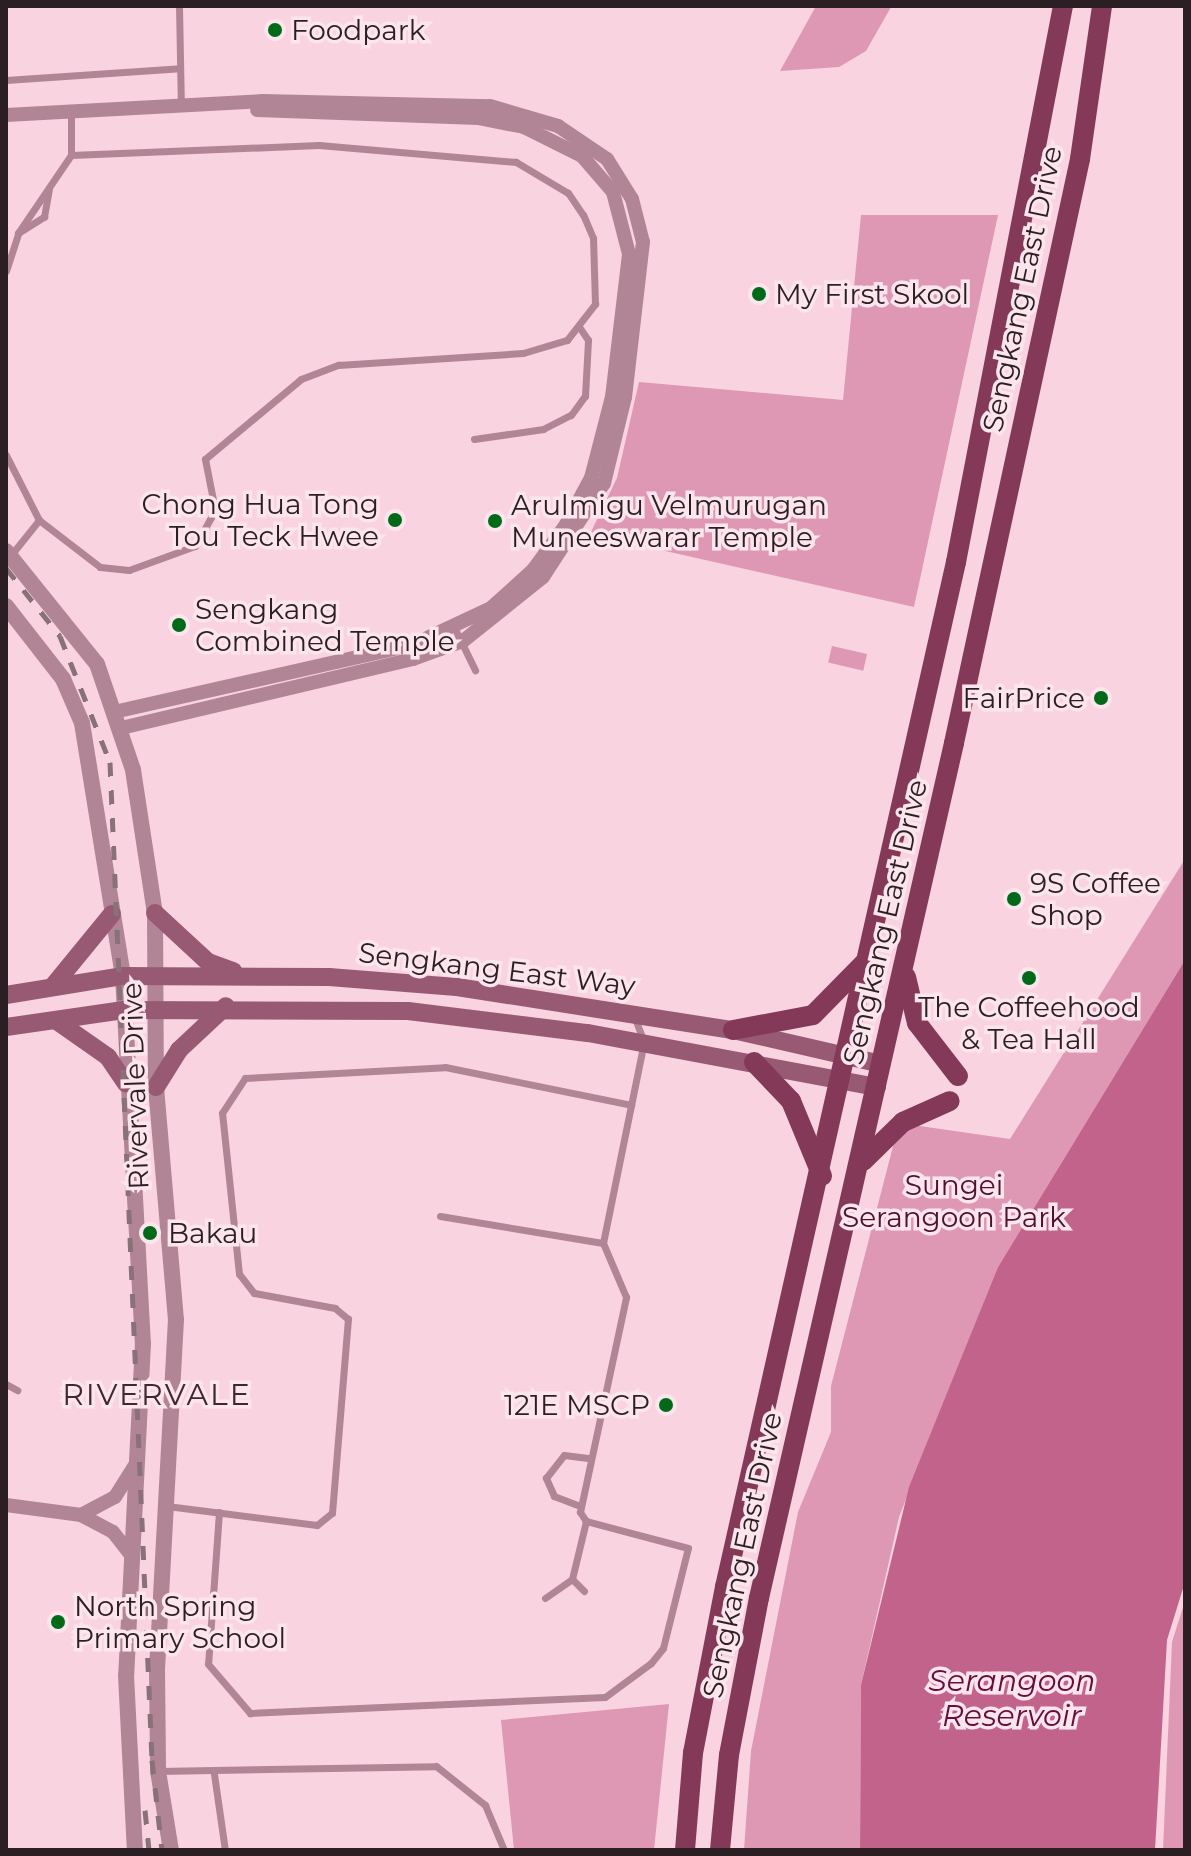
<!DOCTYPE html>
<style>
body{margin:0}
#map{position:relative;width:1191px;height:1856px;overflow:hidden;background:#f9d3e0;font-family:Montserrat,sans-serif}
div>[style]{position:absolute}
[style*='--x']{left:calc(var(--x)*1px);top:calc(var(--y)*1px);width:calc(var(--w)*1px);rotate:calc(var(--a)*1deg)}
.green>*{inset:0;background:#df98b3;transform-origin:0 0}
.water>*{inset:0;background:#c1638a}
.service>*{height:7px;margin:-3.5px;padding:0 3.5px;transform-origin:3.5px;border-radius:3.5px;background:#b18595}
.minor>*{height:14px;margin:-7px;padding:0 7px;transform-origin:7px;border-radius:7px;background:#b18595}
.tertiary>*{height:16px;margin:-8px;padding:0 8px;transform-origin:8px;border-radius:8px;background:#b18595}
.secondary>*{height:18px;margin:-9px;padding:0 9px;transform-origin:9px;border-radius:9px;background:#985a72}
.primary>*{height:20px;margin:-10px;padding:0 10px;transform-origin:10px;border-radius:10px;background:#843959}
.rail>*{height:5px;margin-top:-2.5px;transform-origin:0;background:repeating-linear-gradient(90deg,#897179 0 14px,transparent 0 28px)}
.dots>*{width:22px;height:22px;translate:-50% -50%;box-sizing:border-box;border:4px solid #fce5ed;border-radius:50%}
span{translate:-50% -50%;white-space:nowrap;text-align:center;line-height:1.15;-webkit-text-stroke:7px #fce5ed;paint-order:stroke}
.poi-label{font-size:28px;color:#2c1f23}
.left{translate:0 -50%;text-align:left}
.right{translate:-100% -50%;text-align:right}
.street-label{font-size:28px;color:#2c1f23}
.park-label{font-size:28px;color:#4e112e}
.neighbourhood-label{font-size:30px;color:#422631;letter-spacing:2px}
.water-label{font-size:30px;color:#660e3b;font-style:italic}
.frame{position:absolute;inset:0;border:8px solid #2c1f23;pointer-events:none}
</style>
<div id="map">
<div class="green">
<div style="clip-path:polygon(816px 6px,891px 6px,891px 7px,866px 51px,839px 67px,780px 71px)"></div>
<div style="clip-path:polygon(861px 215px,998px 215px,914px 607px,590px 534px,617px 478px,639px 382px,843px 400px)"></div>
<div style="left:832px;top:646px;width:36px;height:17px;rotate:13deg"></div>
<div style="clip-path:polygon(1185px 859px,1185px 960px,998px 1267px,899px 1517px,861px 1685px,860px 1850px,744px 1850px,751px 1751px,798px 1512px,831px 1432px,831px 1386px,899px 1123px,1010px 1139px)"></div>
<div style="clip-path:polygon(1185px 1601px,1185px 1850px,1163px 1850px,1172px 1642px)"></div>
<div style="clip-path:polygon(669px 1704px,654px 1850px,514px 1850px,501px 1720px)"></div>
</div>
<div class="water">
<div style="clip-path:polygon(1185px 960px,1185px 1582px,1167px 1640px,1155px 1850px,860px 1850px,861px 1685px,909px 1487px,998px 1267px)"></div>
</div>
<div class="service">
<div style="--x:179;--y:6;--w:100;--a:88.9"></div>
<div style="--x:6;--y:80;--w:174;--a:-3.9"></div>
<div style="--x:18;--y:233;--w:31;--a:-32"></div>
<div style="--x:44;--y:217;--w:29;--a:-80"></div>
<div style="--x:6;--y:271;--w:40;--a:-72"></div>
<div style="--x:18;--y:233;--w:94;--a:-55.8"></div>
<div style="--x:71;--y:155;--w:44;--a:-90"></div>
<div style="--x:474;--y:439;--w:70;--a:-8.2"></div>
<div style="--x:543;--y:429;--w:31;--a:-27"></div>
<div style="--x:571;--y:415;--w:24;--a:-54"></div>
<div style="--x:585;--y:396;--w:56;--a:-86.9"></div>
<div style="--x:588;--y:340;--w:14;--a:-124"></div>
<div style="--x:6;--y:455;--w:73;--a:63.1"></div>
<div style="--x:39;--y:520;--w:77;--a:37.6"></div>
<div style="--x:100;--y:567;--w:29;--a:6"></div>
<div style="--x:129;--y:570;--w:70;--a:-20"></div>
<div style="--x:195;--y:546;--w:41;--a:-60.9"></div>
<div style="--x:215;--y:510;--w:52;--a:-101.1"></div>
<div style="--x:205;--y:459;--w:125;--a:-39.8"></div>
<div style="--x:301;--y:379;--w:40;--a:-21"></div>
<div style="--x:338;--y:365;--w:185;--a:-3.7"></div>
<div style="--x:523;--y:353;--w:46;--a:-16.5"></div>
<div style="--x:567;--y:340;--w:46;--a:-52.1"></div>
<div style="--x:595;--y:304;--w:66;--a:-91.7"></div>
<div style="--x:593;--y:238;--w:25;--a:-113"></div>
<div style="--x:583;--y:215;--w:27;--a:-124"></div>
<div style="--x:568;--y:193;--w:61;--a:-149.2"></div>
<div style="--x:516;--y:162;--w:198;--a:-175.1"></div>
<div style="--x:319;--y:145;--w:248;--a:177.7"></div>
<div style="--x:11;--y:555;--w:45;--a:-51.3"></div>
<div style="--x:455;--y:629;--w:46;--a:64"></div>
<div style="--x:440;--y:1216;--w:165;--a:9.4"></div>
<div style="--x:6;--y:1384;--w:13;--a:29"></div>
<div style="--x:167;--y:1506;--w:151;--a:7.2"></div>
<div style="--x:317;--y:1525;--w:19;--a:-39"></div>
<div style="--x:332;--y:1513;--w:195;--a:-85.3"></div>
<div style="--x:348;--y:1319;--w:17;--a:-140"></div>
<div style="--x:335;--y:1308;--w:82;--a:-169.5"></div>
<div style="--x:254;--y:1293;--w:24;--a:-128"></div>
<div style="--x:239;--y:1274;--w:162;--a:-96"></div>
<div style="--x:222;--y:1113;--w:42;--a:-56.7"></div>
<div style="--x:245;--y:1078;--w:200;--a:-3.1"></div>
<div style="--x:445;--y:1067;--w:190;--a:11.5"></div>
<div style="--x:580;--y:1506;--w:28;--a:-159"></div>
<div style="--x:554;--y:1496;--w:20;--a:-114"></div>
<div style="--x:546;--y:1478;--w:29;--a:-52"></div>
<div style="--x:564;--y:1455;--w:26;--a:7"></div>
<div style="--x:219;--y:1512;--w:152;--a:94.1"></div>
<div style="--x:208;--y:1664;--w:65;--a:49.4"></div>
<div style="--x:250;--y:1713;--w:355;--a:-2.6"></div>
<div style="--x:605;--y:1697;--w:57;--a:-36.5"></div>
<div style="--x:651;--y:1663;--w:19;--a:-51"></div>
<div style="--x:663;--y:1648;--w:103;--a:-76"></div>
<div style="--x:688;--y:1548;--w:106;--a:-165.2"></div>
<div style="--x:586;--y:1521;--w:11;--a:-124"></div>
<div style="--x:580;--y:1512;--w:220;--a:-77.9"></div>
<div style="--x:626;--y:1297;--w:59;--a:-113.1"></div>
<div style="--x:603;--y:1243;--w:205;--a:-78.5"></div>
<div style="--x:644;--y:1042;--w:25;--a:-111"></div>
<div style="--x:584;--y:1591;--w:17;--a:-135"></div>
<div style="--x:572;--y:1579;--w:60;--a:-76.4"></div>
<div style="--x:545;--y:1598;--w:33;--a:-35"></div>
<div style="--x:158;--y:1771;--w:278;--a:-1"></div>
<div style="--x:436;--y:1766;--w:63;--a:38.5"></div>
<div style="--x:485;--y:1805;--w:49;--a:67.1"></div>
<div style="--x:214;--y:1774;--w:77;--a:81.8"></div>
</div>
<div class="minor">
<div style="--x:6;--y:115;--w:256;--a:-3.1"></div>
<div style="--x:262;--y:101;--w:228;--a:1.3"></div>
<div style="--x:490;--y:106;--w:71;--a:16.4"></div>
<div style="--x:558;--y:126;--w:59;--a:34"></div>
<div style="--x:607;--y:159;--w:47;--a:58"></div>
<div style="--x:632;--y:199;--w:44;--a:75.7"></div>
<div style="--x:643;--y:242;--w:156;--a:96.6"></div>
<div style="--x:625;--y:397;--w:89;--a:103.7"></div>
<div style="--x:604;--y:483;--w:112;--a:123"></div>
<div style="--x:543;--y:577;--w:102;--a:141.3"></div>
<div style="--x:463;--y:641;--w:53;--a:160.2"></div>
<div style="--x:413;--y:659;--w:301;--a:166.7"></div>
<div style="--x:114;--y:712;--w:305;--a:-12.7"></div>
<div style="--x:412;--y:645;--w:87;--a:-25.1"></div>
<div style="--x:491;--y:608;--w:57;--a:-42.1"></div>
<div style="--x:533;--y:570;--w:54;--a:-54"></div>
<div style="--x:565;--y:526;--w:55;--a:-61.6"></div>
<div style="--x:591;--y:478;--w:84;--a:-75.5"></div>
<div style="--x:612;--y:397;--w:144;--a:-83.2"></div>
<div style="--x:629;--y:254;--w:64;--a:-104.5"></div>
<div style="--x:613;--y:192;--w:48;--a:-130.7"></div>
<div style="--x:582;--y:156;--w:65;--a:-153.4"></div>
<div style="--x:524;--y:127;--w:47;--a:-168.9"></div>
<div style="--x:478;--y:118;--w:221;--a:-177.9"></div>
<div style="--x:6;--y:1505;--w:76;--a:7.6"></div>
<div style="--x:81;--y:1515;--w:36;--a:28"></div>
<div style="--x:113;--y:1532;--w:31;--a:52"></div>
<div style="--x:81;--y:1515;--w:38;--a:-28"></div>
<div style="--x:115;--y:1497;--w:41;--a:-57.8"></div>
</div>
<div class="tertiary">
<div style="--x:6;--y:551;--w:145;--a:51.2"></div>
<div style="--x:97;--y:664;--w:112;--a:71.2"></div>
<div style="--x:133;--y:770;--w:145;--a:81.3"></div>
<div style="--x:155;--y:913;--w:174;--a:89.7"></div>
<div style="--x:156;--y:1087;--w:233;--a:85.1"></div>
<div style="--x:176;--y:1319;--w:352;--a:93.1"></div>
<div style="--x:157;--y:1670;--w:101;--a:89.4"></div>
<div style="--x:158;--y:1771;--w:80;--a:80.7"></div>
<div style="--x:6;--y:606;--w:93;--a:52"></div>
<div style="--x:63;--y:679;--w:48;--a:66.6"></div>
<div style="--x:82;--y:723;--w:256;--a:80.8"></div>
<div style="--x:123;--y:976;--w:368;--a:86.9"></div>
<div style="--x:143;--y:1343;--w:332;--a:92.9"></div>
<div style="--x:126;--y:1675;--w:175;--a:87.1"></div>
</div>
<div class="secondary">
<div style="--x:155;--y:913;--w:72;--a:42.8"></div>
<div style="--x:208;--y:962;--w:27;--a:20"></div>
<div style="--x:53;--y:986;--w:93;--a:-50.7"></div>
<div style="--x:6;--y:995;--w:119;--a:-9.2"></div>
<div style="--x:123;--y:976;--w:206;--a:0.3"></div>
<div style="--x:329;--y:977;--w:128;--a:4.5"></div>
<div style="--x:457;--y:987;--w:279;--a:8.9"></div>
<div style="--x:733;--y:1030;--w:152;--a:12.9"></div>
<div style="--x:58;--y:1022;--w:61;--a:35"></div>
<div style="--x:108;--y:1057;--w:32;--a:56"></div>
<div style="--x:6;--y:1027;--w:119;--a:-8.2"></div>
<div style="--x:124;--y:1010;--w:284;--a:0.2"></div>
<div style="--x:408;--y:1011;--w:181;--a:7"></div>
<div style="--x:588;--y:1033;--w:294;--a:10.6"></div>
<div style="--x:156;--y:1087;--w:44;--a:-58.1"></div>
<div style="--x:179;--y:1050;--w:64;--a:-43.1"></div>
</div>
<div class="primary">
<div style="--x:906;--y:977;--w:47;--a:76.6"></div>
<div style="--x:917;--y:1023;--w:67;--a:52.3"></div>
<div style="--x:733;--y:1030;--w:81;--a:-10.6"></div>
<div style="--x:813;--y:1015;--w:74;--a:-45.5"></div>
<div style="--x:754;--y:1062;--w:54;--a:46.5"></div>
<div style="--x:791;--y:1101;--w:81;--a:67.5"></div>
<div style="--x:863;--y:1161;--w:56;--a:-44.3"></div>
<div style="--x:903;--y:1122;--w:51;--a:-24.1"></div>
<div style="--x:685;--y:1850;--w:97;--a:-85.3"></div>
<div style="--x:693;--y:1753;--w:169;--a:-79.1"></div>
<div style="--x:725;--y:1587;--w:1051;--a:-77.3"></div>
<div style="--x:956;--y:562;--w:566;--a:-79.11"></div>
<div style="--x:720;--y:1850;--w:95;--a:-84.6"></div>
<div style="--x:729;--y:1755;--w:160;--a:-79.2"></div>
<div style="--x:759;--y:1598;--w:877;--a:-77.15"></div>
<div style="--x:954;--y:743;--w:597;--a:-77.82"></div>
<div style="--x:1080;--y:159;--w:155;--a:-81.8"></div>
</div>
<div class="rail">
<div style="--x:6;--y:568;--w:87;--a:51.5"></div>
<div style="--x:60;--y:636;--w:136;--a:68.4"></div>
<div style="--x:110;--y:762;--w:999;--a:87.59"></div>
<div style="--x:152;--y:1760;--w:91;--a:83.7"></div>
<div style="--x:145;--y:1810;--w:40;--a:84.3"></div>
</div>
<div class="dots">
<div style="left:275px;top:30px;background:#006a19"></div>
<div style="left:759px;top:294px;background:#006a19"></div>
<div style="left:395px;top:520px;background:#006a19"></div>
<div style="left:495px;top:521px;background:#006a19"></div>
<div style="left:179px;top:625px;background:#006a19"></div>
<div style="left:1101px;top:698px;background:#006a19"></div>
<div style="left:1014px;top:899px;background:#006a19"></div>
<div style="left:1029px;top:978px;background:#006a19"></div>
<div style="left:150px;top:1233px;background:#006a19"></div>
<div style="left:666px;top:1405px;background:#006a19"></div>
<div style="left:58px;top:1622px;background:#006a19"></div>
</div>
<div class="poi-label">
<span class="left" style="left:291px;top:30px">Foodpark</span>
<span class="left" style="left:775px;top:294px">My First Skool</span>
<span class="right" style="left:379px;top:520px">Chong Hua Tong<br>Tou Teck Hwee</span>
<span class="left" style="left:511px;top:521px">Arulmigu Velmurugan<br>Muneeswarar Temple</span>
<span class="left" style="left:195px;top:625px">Sengkang<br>Combined Temple</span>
<span class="right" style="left:1085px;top:698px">FairPrice</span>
<span class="left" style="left:1030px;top:899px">9S Coffee<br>Shop</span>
<span style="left:1029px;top:1023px">The Coffeehood<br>&amp; Tea Hall</span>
<span class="left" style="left:168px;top:1233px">Bakau</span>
<span class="right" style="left:650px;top:1405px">121E MSCP</span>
<span class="left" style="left:74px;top:1622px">North Spring<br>Primary School</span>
</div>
<div class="street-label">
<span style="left:1022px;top:289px;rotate:-78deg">Sengkang East Drive</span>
<span style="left:885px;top:922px;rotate:-77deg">Sengkang East Drive</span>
<span style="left:497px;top:969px;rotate:7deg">Sengkang East Way</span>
<span style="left:135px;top:1086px;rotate:-92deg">Rivervale Drive</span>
<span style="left:742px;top:1555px;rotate:-78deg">Sengkang East Drive</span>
</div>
<div class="park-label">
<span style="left:954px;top:1201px">Sungei<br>Serangoon Park</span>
</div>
<div class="neighbourhood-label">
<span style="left:157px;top:1395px">RIVERVALE</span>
</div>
<div class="water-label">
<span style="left:1012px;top:1698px">Serangoon<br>Reservoir</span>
</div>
<div class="frame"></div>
</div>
